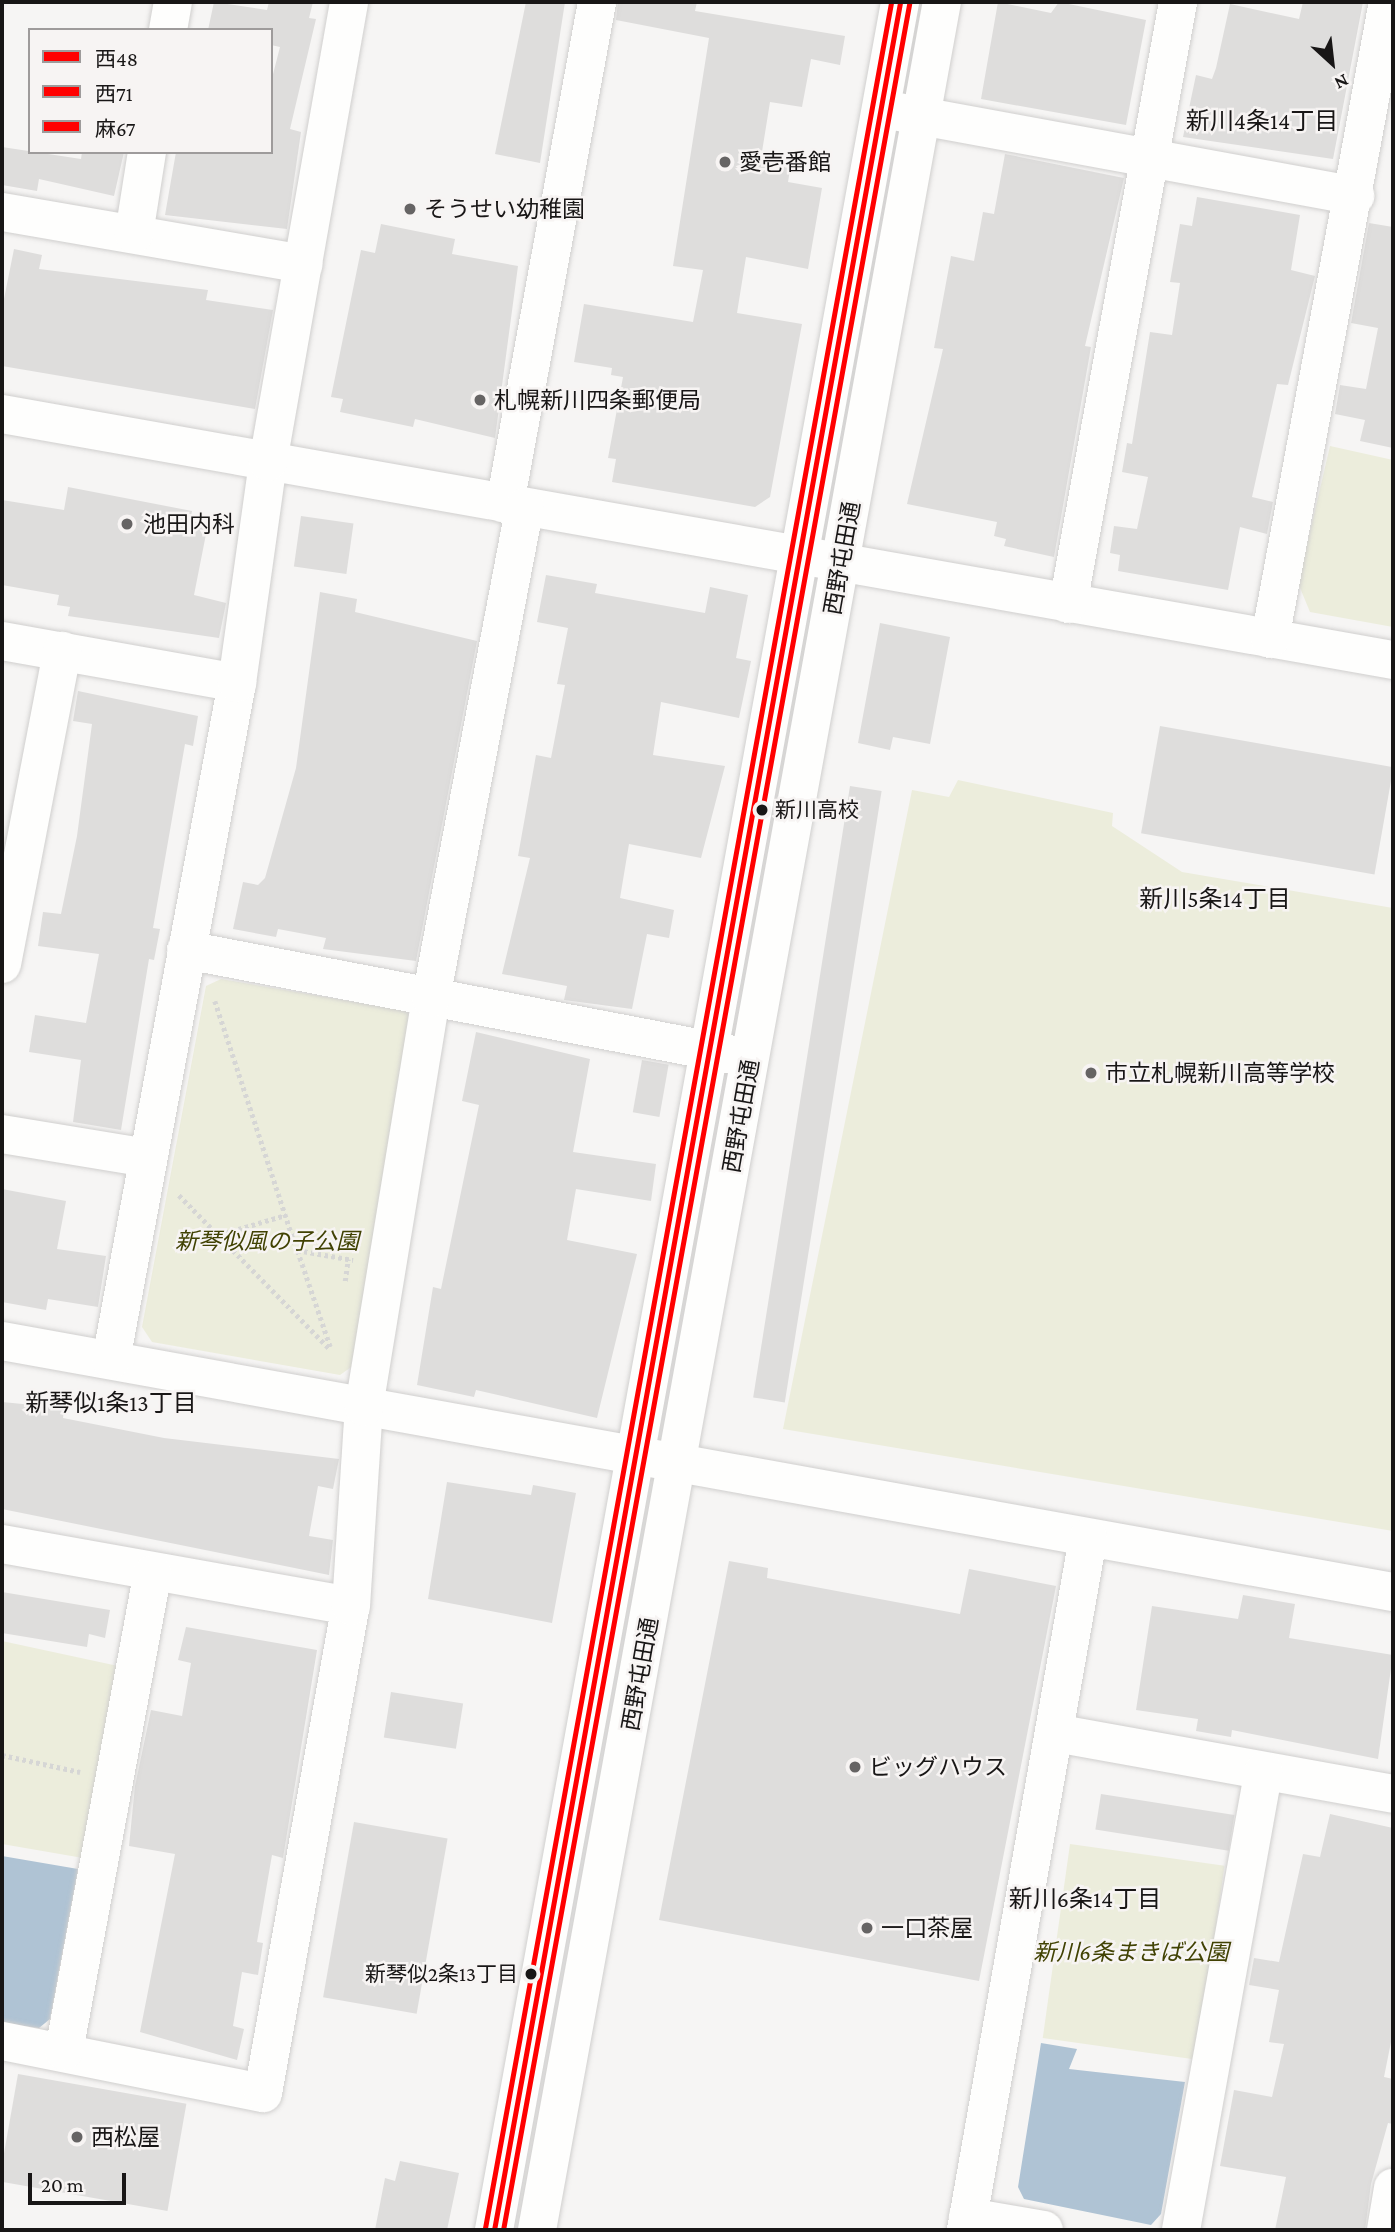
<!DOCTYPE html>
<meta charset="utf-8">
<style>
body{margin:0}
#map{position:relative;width:1395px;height:2232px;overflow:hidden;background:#f6f5f4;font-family:"Crimson Pro","Noto Sans JP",serif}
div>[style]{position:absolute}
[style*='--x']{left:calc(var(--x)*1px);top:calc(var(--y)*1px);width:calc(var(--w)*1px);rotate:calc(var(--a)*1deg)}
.green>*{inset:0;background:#eceddc;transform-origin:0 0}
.water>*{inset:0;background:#afc3d4}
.building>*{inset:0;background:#dedddc;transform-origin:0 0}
.path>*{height:4.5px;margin-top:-2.25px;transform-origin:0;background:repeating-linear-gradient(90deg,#d6d6d5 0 3.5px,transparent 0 7px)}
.roads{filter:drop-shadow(0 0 2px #d0cfce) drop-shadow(0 0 2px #d0cfce)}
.minor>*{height:38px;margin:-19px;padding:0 19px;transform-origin:19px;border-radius:19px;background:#fefefd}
.bus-1>*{height:5px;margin:-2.5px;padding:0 2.5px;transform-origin:2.5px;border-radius:2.5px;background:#f00}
.bus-2>*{height:5px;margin:-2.5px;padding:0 2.5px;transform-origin:2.5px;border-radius:2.5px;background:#f00}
.bus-3>*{height:5px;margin:-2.5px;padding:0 2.5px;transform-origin:2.5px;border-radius:2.5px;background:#f00}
.dots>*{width:19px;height:19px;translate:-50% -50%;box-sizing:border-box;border:4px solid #f7f4f3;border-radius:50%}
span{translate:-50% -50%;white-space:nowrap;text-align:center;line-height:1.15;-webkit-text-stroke:5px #f7f4f3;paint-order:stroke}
.bus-label{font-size:21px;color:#181616}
.left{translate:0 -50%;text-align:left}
.right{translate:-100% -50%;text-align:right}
.poi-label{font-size:23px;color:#181616}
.street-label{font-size:23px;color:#181616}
.park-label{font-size:23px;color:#414203;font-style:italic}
.neighbourhood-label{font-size:24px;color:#181616}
.frame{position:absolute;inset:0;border:4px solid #181616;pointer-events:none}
.legend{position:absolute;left:28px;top:28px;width:245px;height:126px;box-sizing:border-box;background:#f7f4f3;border:2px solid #9e9b9b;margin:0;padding:9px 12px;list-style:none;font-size:21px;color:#181616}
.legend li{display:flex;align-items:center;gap:14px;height:35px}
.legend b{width:35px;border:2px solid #9e9b9b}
.north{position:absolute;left:1297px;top:28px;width:70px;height:70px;-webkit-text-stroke:5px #f7f4f3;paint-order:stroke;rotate:153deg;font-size:19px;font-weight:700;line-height:28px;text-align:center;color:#181616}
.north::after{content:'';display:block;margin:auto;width:24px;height:32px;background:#181616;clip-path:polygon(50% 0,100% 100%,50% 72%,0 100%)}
.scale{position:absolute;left:28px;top:2173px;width:98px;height:32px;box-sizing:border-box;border:4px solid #181616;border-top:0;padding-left:9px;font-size:21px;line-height:24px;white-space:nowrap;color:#181616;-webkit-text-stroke:5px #f7f4f3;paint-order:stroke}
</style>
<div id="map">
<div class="green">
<div style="clip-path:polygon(1330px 446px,1393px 460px,1393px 627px,1310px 612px,1298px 583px)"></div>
<div style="clip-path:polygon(958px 780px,1113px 813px,1112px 826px,1182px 872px,1393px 908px,1393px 1531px,783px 1429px,912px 790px,949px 797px)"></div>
<div style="clip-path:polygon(221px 979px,407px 1011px,413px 1024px,354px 1365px,340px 1375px,152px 1342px,142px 1327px,206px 986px)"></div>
<div style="clip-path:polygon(2px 1641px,118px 1666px,83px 1858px,2px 1844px)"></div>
<div style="left:1070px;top:1844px;width:156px;height:196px;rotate:8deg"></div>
</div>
<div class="water">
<div style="clip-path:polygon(2px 1856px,78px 1869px,50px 2019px,39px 2028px,2px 2023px)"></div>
<div style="clip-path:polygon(1041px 2043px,1077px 2049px,1069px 2069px,1185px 2082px,1161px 2214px,1151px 2225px,1024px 2199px,1018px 2187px)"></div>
</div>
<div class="building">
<div style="clip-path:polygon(214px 2px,267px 10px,269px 2px,313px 2px,309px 18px,316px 19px,290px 129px,301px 132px,287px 229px,165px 215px,176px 152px,271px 152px,271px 82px,280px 47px,271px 45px,271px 30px,208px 30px)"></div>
<div style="clip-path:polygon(526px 2px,565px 2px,540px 163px,495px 154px)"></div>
<div style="clip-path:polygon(618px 2px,697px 2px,695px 11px,845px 36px,840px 65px,811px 59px,802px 107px,770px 102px,761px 158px,791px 164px,788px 182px,822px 188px,808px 269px,746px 257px,737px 313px,802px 324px,770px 497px,755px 507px,612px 482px,616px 459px,608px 458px,623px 377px,611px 375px,612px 368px,574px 362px,584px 304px,693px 322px,703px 270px,673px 266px,709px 38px,616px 20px)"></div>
<div style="clip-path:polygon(998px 2px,1051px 13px,1059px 2px,1146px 20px,1126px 125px,981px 99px)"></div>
<div style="clip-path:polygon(1303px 2px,1363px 2px,1333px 159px,1183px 137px,1196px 75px,1212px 79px,1216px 68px,1230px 4px,1299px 19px)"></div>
<div style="clip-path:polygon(2px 147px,81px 159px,82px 152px,124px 152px,114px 196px,39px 179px,37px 191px,2px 185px)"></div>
<div style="clip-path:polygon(1005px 154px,1124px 178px,1085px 346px,1091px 347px,1054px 557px,1004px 546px,1006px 539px,994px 536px,997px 522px,907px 504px,943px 349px,934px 348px,951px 256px,974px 261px,983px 212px,994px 214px)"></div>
<div style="clip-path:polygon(1197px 197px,1300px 215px,1291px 270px,1315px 276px,1288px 385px,1277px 384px,1252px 497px,1273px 502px,1267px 534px,1240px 527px,1228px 590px,1118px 571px,1120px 555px,1110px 553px,1114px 526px,1137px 529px,1148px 477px,1122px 472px,1127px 443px,1132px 444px,1150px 332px,1172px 335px,1180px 283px,1170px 282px,1180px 224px,1192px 226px)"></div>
<div style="clip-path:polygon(1369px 223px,1393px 227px,1393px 448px,1360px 441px,1365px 420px,1335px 414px,1340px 385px,1366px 389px,1378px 328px,1351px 323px)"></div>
<div style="clip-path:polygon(381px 224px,455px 239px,452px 254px,518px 266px,495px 438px,415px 419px,413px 427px,340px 412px,343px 399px,331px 397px,361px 250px,375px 253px)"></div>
<div style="clip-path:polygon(14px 249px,42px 255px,39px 269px,208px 290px,206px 300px,273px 310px,255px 409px,2px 366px,2px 309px)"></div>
<div style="clip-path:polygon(68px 487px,192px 511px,190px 521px,208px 524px,194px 595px,226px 603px,219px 638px,68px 616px,70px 607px,57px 605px,59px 595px,2px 585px,2px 500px,64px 510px)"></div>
<div style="left:301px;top:516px;width:53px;height:51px;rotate:8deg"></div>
<div style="clip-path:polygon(546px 575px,597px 584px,595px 593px,705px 613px,710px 587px,748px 595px,736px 658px,751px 661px,739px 718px,661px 702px,653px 755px,725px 766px,701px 858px,629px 844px,620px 898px,674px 910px,669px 938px,647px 934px,632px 1009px,564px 1000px,567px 986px,502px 974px,530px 858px,518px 856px,536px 755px,551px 758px,565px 685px,557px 684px,568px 628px,537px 622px)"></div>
<div style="clip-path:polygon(320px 592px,357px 599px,355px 612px,477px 641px,416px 961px,323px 949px,326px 938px,278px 929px,276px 937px,233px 929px,243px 882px,258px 885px,265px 878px,296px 768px)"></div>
<div style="clip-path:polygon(880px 623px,950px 637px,930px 744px,893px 737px,890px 750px,858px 743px)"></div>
<div style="clip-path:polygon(78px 691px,198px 716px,193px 746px,185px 744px,153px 928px,160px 929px,154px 960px,149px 959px,121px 1130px,73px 1122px,81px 1060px,29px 1052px,35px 1015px,86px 1023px,99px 954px,38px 946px,43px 912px,61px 914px,77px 836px,92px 724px,73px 721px)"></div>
<div style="left:1160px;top:726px;width:237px;height:109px;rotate:10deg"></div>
<div style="left:850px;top:786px;width:32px;height:619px;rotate:9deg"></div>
<div style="clip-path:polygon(476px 1032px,590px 1059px,573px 1152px,656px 1164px,651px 1201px,576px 1189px,567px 1240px,637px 1254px,597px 1418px,476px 1390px,474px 1397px,417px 1385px,433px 1287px,441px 1289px,479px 1105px,462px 1101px)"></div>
<div style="left:642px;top:1060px;width:27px;height:53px;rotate:10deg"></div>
<div style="clip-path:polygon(2px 1189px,66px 1201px,57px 1249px,106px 1256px,98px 1307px,48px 1299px,46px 1310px,2px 1302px)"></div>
<div style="clip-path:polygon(2px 1402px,64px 1408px,63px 1418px,164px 1438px,339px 1459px,333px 1489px,318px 1486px,309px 1536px,333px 1540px,329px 1575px,2px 1509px)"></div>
<div style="clip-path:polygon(447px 1482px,531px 1495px,533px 1485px,576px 1493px,552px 1623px,428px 1599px)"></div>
<div style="clip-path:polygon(729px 1561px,768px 1568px,767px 1578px,960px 1614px,969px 1569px,1056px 1586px,979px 1981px,659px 1920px)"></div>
<div style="clip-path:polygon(2px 1592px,110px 1610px,105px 1638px,89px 1634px,87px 1647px,2px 1633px)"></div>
<div style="clip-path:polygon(1243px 1595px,1295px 1604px,1289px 1638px,1393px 1655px,1378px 1759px,1232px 1730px,1231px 1737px,1196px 1731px,1198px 1719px,1136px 1710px,1152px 1606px,1238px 1619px)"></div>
<div style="clip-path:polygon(186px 1627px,317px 1650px,283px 1858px,272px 1855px,257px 1942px,263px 1943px,258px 1975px,242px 1972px,233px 2026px,244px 2029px,237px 2060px,140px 2032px,175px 1854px,129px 1846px,135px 1786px,151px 1710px,182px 1716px,191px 1663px,178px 1660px)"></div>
<div style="left:391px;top:1692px;width:73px;height:46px;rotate:9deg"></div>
<div style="left:1101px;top:1794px;width:135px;height:36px;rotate:9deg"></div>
<div style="clip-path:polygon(1330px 1814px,1393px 1828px,1393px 2032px,1384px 2077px,1393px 2079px,1393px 2124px,1388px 2123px,1371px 2184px,1365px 2230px,1275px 2230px,1286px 2177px,1220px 2166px,1234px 2090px,1272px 2097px,1284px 2044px,1269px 2042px,1279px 1990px,1249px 1985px,1254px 1958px,1279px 1962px,1303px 1854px,1320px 1857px)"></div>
<div style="left:354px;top:1822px;width:95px;height:178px;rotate:10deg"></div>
<div style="left:18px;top:2074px;width:171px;height:109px;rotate:10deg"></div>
<div style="clip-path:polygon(400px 2161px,459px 2173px,447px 2230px,375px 2230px,385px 2178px,395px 2181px)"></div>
</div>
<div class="path">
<div style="--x:215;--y:1001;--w:262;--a:71.8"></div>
<div style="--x:179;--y:1195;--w:216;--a:45.6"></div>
<div style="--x:218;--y:1235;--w:71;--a:-16.4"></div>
<div style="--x:345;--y:1281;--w:22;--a:-82"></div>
<div style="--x:330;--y:1347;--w:102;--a:-108.8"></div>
<div style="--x:297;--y:1250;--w:57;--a:10.1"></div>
<div style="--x:2;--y:1755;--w:80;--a:12.3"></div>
</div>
<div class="roads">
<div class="minor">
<div style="--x:168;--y:30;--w:28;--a:-80"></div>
<div style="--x:899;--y:112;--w:464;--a:10.4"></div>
<div style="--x:2;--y:212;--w:306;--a:9.8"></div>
<div style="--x:134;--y:234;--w:83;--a:-81"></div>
<div style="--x:2;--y:414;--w:1413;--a:10.03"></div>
<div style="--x:505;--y:504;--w:510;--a:-79.61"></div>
<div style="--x:1068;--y:604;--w:612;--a:-79.64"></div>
<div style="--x:1270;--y:639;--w:648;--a:-79.51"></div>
<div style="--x:2;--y:641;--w:239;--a:10.1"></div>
<div style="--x:186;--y:950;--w:558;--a:10.85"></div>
<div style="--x:2;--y:964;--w:319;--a:-79.1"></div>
<div style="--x:2;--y:1134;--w:147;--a:9.4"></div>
<div style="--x:2;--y:1341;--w:1413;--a:10.23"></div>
<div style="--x:111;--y:1360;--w:689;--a:-79.46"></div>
<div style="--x:237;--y:683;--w:223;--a:-82"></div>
<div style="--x:268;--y:462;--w:467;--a:-80"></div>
<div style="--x:2;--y:1544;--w:354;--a:10.1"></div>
<div style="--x:1055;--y:1733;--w:343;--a:10.2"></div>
<div style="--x:2;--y:2041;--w:266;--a:11.3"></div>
<div style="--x:263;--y:2093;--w:495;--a:-79.8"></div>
<div style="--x:351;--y:1606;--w:199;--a:-86.3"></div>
<div style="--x:364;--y:1407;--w:414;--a:-80.7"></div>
<div style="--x:431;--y:998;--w:500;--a:-79.2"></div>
<div style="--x:64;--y:2051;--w:485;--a:-79.5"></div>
<div style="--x:968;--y:2217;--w:77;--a:9.7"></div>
<div style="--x:494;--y:2230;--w:2265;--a:-79.67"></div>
<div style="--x:537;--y:2230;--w:2265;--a:-79.7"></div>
<div style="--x:966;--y:2230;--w:703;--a:-80"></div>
<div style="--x:1181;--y:2230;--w:466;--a:-79.8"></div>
<div style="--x:1386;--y:2230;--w:43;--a:-80.5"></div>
</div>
</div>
<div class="bus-1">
<div style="--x:494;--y:2230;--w:2265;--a:-79.67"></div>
</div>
<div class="bus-2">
<div style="--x:503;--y:2230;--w:2263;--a:-79.66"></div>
</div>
<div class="bus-3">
<div style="--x:485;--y:2228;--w:2263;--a:-79.66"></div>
</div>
<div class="dots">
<div style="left:725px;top:162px;background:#666464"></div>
<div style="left:410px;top:209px;background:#666464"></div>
<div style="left:480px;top:400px;background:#666464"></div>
<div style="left:127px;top:524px;background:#666464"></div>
<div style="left:762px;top:810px;background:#181616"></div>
<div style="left:1091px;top:1073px;background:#666464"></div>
<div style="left:855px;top:1767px;background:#666464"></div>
<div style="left:867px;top:1928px;background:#666464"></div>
<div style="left:531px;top:1974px;background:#181616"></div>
<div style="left:77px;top:2137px;background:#666464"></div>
</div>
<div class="bus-label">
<span class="left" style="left:775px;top:810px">新川高校</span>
<span class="right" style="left:518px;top:1974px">新琴似2条13丁目</span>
</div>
<div class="poi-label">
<span class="left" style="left:739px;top:162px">愛壱番館</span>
<span class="left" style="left:424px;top:209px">そうせい幼稚園</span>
<span class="left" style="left:494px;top:400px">札幌新川四条郵便局</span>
<span class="left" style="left:143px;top:524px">池田内科</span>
<span class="left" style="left:1105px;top:1073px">市立札幌新川高等学校</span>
<span class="left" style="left:869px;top:1767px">ビッグハウス</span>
<span class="left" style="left:881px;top:1928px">一口茶屋</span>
<span class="left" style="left:91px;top:2137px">西松屋</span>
</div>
<div class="street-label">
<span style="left:842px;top:558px;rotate:-80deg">西野屯田通</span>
<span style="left:741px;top:1116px;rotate:-80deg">西野屯田通</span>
<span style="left:640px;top:1674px;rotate:-80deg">西野屯田通</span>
</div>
<div class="park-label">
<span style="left:267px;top:1241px">新琴似風の子公園</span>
<span style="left:1131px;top:1952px">新川6条まきば公園</span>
</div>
<div class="neighbourhood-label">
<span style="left:1262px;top:121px">新川4条14丁目</span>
<span style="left:1215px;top:899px">新川5条14丁目</span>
<span style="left:111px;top:1403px">新琴似1条13丁目</span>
<span style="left:1085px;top:1899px">新川6条14丁目</span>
</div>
<div class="frame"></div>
<ul class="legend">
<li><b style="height:9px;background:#f00"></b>西48</li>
<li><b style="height:9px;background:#f00"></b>西71</li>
<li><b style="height:9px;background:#f00"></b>麻67</li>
</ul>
<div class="north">N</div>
<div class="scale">20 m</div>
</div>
